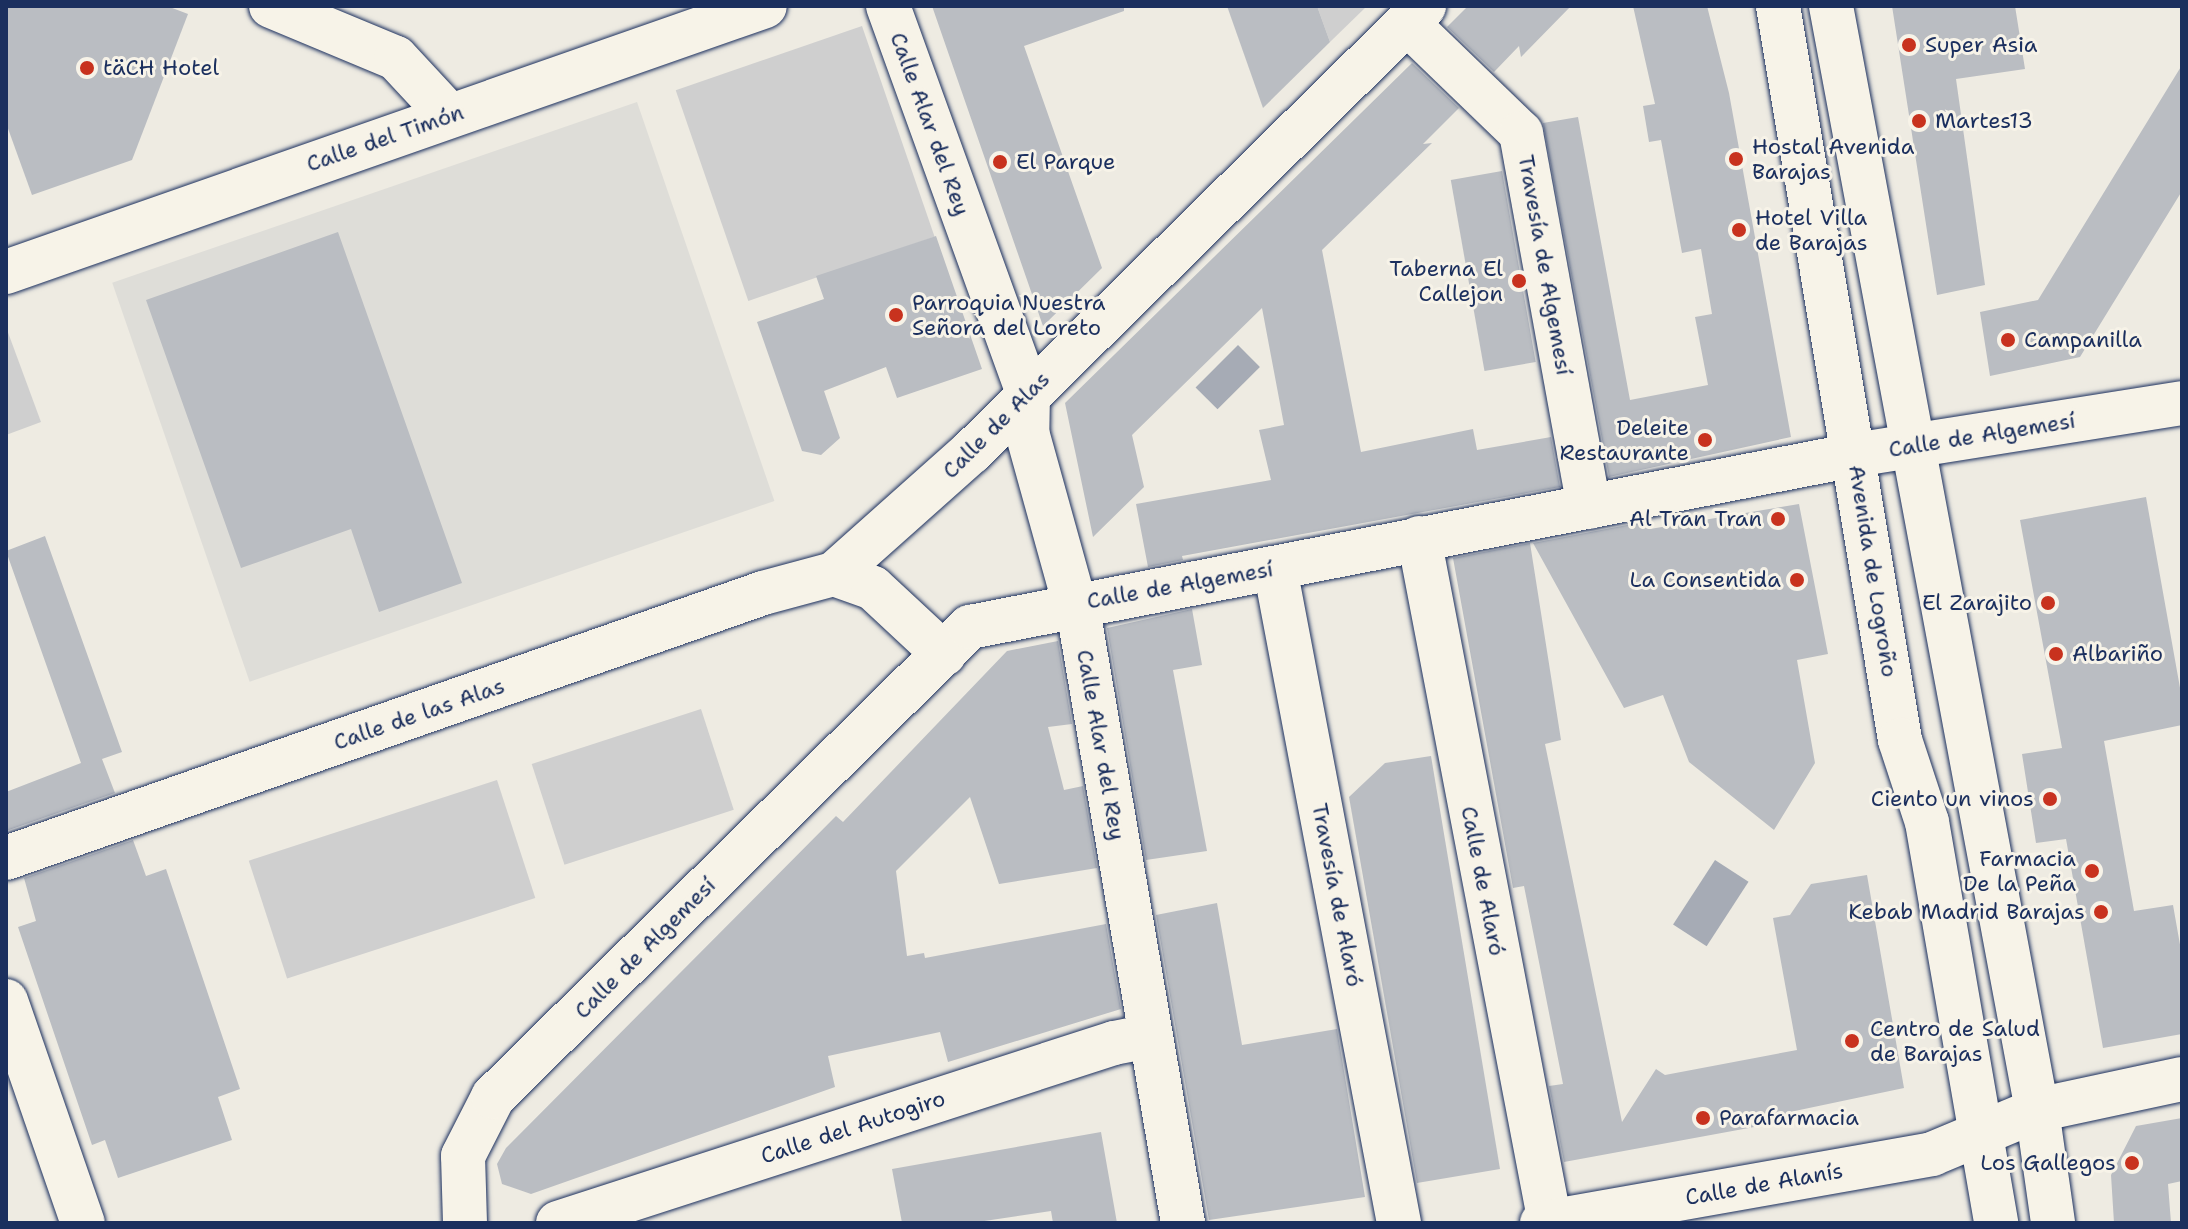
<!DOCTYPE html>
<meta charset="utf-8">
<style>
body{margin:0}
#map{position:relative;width:2188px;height:1229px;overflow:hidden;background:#eeebe2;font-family:"Shantell Sans",sans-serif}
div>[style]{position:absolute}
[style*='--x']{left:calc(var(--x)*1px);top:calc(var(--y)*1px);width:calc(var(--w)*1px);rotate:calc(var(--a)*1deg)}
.built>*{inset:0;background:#deddd8;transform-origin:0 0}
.green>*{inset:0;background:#cfcfcf;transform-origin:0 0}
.water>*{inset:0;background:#a6abb5;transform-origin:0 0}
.building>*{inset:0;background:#babdc2;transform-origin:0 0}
.roads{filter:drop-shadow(0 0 2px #1b2f5e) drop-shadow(0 0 2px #1b2f5e)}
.minor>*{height:44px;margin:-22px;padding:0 22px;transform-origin:22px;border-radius:22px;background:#f7f3e8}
.major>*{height:44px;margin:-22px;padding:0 22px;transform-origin:22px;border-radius:22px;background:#f7f3e8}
.dots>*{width:22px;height:22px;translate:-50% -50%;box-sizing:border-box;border:4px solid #f7f3e8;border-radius:50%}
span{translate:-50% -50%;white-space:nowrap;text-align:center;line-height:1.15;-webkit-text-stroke:6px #f7f3e8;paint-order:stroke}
.poi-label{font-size:22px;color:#1b2f5e}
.left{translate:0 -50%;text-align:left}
.right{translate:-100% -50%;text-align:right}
.street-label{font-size:22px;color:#1b2f5e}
.frame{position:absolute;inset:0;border:8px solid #1b2f5e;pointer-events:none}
</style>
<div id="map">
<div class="built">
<div style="left:637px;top:102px;width:422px;height:555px;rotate:71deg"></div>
</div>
<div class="green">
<div style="clip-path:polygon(1317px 6px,1367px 6px,1330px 42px)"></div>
<div style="left:862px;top:26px;width:223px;height:197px;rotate:71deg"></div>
<div style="clip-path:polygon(6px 327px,41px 422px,6px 435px)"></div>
<div style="left:701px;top:709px;width:106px;height:178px;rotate:72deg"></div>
<div style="left:497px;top:780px;width:124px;height:261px;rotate:72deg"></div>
</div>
<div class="water">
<div style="left:1238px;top:345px;width:31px;height:60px;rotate:45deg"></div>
<div style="left:1715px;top:860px;width:40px;height:77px;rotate:33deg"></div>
</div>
<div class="building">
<div style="clip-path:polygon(6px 6px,167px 6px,188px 14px,132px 160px,32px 195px,6px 123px)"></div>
<div style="clip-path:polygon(932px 6px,1124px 6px,1124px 11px,1024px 46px,1102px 268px,1043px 326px)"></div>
<div style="clip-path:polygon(1227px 6px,1317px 6px,1330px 42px,1263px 108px)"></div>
<div style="clip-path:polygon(1468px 6px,1571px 6px,1521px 57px,1519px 46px,1494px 72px,1447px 27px)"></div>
<div style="clip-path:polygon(1633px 6px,1707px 6px,1729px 93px,1791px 437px,1609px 477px,1543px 123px,1578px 117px,1630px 400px,1708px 385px,1695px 317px,1712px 314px,1701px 249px,1682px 253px,1661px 140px,1649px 142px,1643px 106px,1655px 104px)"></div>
<div style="clip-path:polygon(1892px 6px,2015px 6px,2025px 69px,1956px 79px,1985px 285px,1937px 295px)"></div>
<div style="clip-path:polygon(1412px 63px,1459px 108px,1423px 144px,1432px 143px,1322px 250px,1361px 452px,1473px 429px,1477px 450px,1551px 437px,1560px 487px,1182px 556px,1183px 560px,1148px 567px,1136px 504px,1271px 480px,1259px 430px,1284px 425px,1262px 308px,1132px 435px,1144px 487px,1093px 537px,1065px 403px)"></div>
<div style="clip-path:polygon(2182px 65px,2182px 191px,2080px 357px,1990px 376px,1980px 312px,2038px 300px)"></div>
<div style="left:1502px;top:171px;width:194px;height:52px;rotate:80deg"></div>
<div style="clip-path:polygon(338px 232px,462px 583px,379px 612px,351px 529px,241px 568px,146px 300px)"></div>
<div style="clip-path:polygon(936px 236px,982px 369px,897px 398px,886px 367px,824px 391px,840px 438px,821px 455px,802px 451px,757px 322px,824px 299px,816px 276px)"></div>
<div style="clip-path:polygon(2146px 497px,2182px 699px,2182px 725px,2104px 741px,2134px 911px,2173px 905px,2182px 956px,2182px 1034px,2103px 1048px,2066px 839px,2036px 843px,2022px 754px,2062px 748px,2020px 520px)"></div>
<div style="clip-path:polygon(1799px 504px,1828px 654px,1797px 660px,1815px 763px,1774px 830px,1689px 762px,1663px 695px,1624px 708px,1533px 543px,1648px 521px,1650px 529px)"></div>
<div style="clip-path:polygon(45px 536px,122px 752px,102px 759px,115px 793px,6px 831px,6px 792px,81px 763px,6px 551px)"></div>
<div style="clip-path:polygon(1530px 543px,1561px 740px,1545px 744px,1622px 1122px,1656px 1069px,1665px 1075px,1797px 1050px,1773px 918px,1790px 915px,1811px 884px,1867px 875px,1904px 1088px,1790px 1112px,1792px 1120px,1564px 1162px,1549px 1086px,1563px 1084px,1524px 886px,1513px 888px,1453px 558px)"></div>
<div style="clip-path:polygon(1192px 609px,1202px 665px,1173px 670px,1207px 851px,1146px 860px,1107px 628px)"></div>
<div style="clip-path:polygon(1058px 641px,1072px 724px,1048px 727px,1064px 790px,1083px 786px,1097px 868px,999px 884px,970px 797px,896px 871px,907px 956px,924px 953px,925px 958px,1106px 924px,1121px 1009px,948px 1062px,940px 1032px,828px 1056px,835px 1087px,531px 1194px,502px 1184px,497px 1164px,506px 1148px,836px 816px,843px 822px,1007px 651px)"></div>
<div style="clip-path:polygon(1431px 756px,1500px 1169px,1417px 1183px,1349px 797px,1385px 763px)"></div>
<div style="clip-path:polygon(133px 840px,146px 876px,166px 869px,240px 1089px,218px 1097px,232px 1140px,118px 1178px,105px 1140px,92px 1145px,18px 927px,36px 921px,24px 878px)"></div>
<div style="clip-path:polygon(1217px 903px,1242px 1045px,1337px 1029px,1365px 1197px,1209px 1220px,1156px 915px)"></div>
<div style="clip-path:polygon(2182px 1118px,2182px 1181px,2168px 1184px,2171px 1223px,2114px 1223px,2111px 1175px,2136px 1126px)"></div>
<div style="clip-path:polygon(1101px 1132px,1117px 1223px,1053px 1223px,1051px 1211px,971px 1223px,902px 1223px,892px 1169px)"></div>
</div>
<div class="roads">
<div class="minor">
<div style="--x:271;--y:6;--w:135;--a:22.6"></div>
<div style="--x:396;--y:58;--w:78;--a:47.1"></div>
<div style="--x:888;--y:6;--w:412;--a:70.1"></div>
<div style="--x:1028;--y:393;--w:39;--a:91"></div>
<div style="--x:1027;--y:432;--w:202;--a:74.5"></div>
<div style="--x:1081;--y:627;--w:605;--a:80.29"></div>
<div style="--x:1407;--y:23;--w:158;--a:44"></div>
<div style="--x:1521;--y:133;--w:380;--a:79.7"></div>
<div style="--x:6;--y:272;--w:804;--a:-19.31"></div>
<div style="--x:1419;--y:538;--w:697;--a:79.17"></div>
<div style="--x:1275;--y:568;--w:667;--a:79.28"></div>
<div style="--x:834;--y:574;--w:41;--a:19.7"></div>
<div style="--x:873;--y:588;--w:97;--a:42.9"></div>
<div style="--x:6;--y:858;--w:802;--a:-19.29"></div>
<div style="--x:763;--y:593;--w:73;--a:-15"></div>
<div style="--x:834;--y:574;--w:183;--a:-41.7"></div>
<div style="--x:971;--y:452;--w:636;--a:-44.55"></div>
<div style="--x:6;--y:1001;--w:235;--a:70.9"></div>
<div style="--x:465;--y:1223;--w:67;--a:-91.7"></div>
<div style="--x:463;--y:1156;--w:66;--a:-63"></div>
<div style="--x:493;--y:1097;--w:670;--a:-44.58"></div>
<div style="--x:970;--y:627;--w:901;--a:-11.01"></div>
<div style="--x:1854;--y:455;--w:332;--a:-9"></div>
<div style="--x:558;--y:1223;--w:584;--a:-17.94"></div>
<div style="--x:1114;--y:1043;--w:37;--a:-11"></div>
<div style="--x:1542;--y:1223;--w:396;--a:-10"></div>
<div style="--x:1932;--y:1154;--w:114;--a:-22.7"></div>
<div style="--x:2037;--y:1110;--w:148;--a:-12.1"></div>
</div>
<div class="major">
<div style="--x:1778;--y:6;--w:744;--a:80.56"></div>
<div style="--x:1900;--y:740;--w:86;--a:71.8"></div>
<div style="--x:1927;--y:822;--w:407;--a:80.2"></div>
<div style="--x:1831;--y:6;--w:1123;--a:79.43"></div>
<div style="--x:2037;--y:1110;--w:114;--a:81.9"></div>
</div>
</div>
<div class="dots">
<div style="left:1909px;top:45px;background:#c8321e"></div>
<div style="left:87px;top:68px;background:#c8321e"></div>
<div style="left:1919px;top:121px;background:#c8321e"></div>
<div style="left:1736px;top:159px;background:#c8321e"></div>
<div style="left:1000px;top:162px;background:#c8321e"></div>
<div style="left:1739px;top:230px;background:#c8321e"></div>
<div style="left:1519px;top:281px;background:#c8321e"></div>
<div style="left:896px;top:315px;background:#c8321e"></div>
<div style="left:2008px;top:340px;background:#c8321e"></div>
<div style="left:1705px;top:440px;background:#c8321e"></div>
<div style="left:1778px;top:519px;background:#c8321e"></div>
<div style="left:1797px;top:580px;background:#c8321e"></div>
<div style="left:2048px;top:603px;background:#c8321e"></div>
<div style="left:2056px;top:654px;background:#c8321e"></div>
<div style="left:2050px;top:799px;background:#c8321e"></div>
<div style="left:2092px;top:871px;background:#c8321e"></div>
<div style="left:2101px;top:912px;background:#c8321e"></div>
<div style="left:1852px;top:1041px;background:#c8321e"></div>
<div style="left:1703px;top:1118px;background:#c8321e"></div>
<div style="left:2132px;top:1163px;background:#c8321e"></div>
</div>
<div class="poi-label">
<span class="left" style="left:1925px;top:45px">Super Asia</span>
<span class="left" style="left:103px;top:68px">täCH Hotel</span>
<span class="left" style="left:1935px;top:121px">Martes13</span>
<span class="left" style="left:1752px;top:159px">Hostal Avenida<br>Barajas</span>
<span class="left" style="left:1016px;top:162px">El Parque</span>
<span class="left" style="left:1755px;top:230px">Hotel Villa<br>de Barajas</span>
<span class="right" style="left:1503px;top:281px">Taberna El<br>Callejon</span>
<span class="left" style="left:912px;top:315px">Parroquia Nuestra<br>Señora del Loreto</span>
<span class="left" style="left:2024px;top:340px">Campanilla</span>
<span class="right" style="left:1689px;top:440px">Deleite<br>Restaurante</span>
<span class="right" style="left:1762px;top:519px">Al Tran Tran</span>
<span class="right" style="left:1781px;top:580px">La Consentida</span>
<span class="right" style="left:2032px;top:603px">El Zarajito</span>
<span class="left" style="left:2072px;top:654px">Albariño</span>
<span class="right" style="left:2034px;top:799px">Ciento un vinos</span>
<span class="right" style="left:2076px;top:871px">Farmacia<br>De la Peña</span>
<span class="right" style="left:2085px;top:912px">Kebab Madrid Barajas</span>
<span class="left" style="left:1870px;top:1041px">Centro de Salud<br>de Barajas</span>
<span class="left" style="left:1719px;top:1118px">Parafarmacia</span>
<span class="right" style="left:2116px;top:1163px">Los Gallegos</span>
</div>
<div class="street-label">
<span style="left:930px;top:124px;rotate:70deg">Calle Alar del Rey</span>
<span style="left:385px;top:138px;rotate:-19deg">Calle del Timón</span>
<span style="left:1545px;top:265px;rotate:80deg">Travesía de Algemesí</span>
<span style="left:996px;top:425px;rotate:-45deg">Calle de Alas</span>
<span style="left:1982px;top:435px;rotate:-9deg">Calle de Algemesí</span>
<span style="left:1873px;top:571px;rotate:81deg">Avenida de Logroño</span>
<span style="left:1180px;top:585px;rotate:-10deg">Calle de Algemesí</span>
<span style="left:419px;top:714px;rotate:-19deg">Calle de las Alas</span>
<span style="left:1101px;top:745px;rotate:80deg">Calle Alar del Rey</span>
<span style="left:1483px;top:881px;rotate:79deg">Calle de Alaró</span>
<span style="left:1337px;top:895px;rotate:79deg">Travesía de Alaró</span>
<span style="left:645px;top:948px;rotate:-45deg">Calle de Algemesí</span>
<span style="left:853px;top:1127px;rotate:-18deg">Calle del Autogiro</span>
<span style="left:1764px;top:1184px;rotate:-10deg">Calle de Alanís</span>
</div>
<div class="frame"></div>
</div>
